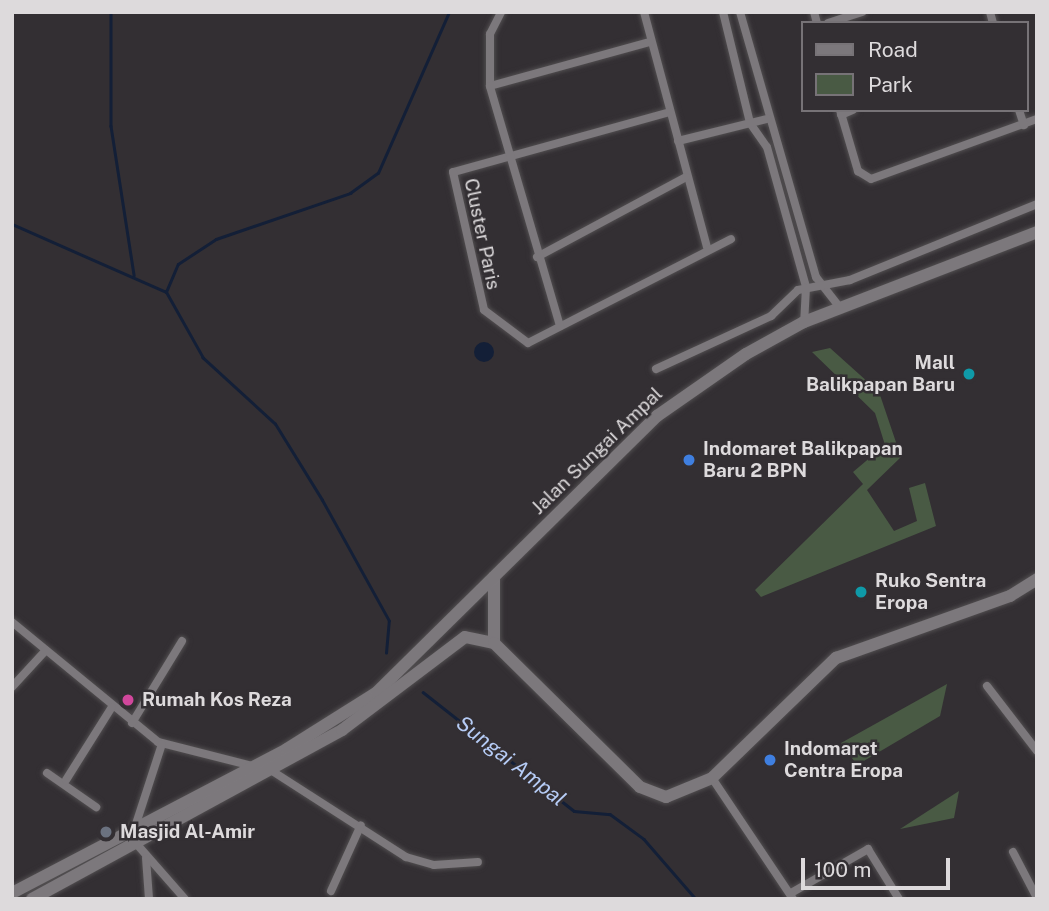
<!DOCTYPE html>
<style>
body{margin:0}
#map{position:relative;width:1049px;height:911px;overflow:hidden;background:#332f33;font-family:"Public Sans",sans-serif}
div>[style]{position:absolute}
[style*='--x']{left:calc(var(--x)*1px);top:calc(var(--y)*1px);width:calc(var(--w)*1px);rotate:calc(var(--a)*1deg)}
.green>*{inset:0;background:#495a44}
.water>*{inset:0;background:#131f37}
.round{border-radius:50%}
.stream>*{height:2.5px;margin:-1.25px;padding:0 1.25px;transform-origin:1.25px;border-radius:1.25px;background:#131f37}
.roads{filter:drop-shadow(0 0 2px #514e50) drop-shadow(0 0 2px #514e50)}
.minor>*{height:8px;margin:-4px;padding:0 4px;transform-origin:4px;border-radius:4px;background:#7c787c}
.secondary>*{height:12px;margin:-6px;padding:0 6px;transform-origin:6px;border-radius:6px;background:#7c787c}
.dots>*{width:19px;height:19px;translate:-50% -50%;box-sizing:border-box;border:4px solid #332f33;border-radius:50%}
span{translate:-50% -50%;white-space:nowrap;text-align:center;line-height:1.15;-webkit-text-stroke:5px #332f33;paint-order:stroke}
.street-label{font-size:19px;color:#dddadc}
.poi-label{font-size:19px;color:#dddadc;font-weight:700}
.right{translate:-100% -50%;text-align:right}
.left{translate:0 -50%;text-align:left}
.water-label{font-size:21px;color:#b6ccf6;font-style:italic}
.frame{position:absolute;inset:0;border:14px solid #dddadc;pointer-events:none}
.legend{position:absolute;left:801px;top:21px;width:228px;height:91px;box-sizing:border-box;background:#332f33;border:2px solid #777377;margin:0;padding:9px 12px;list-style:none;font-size:21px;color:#dddadc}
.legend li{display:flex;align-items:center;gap:14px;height:35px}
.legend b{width:35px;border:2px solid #777377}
.scale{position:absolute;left:801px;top:858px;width:149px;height:32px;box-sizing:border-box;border:4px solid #dddadc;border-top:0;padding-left:9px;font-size:21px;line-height:24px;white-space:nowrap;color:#dddadc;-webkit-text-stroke:5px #332f33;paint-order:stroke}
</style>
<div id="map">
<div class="green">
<div style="clip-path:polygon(830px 348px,879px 392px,901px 457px,867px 490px,894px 531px,917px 521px,909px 488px,925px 483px,936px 526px,761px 597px,755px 590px,863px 484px,853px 472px,885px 445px,875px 413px,812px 352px)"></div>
<div style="clip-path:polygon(947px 684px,940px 716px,857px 765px,841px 743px)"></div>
<div style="clip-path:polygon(959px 791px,954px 818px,900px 829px)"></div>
</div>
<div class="water">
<div class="round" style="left:474px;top:342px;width:20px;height:20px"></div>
</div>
<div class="stream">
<div style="--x:111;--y:12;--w:114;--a:90"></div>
<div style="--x:111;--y:126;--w:151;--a:81.2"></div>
<div style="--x:12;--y:224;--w:168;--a:23.8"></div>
<div style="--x:386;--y:653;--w:32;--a:-85"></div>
<div style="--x:389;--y:621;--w:138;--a:-119"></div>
<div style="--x:322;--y:500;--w:89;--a:-121.7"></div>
<div style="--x:275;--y:424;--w:98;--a:-137.5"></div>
<div style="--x:203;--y:358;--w:76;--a:-119.3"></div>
<div style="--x:166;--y:292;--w:30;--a:-67"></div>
<div style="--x:178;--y:264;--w:45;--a:-33.3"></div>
<div style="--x:216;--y:239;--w:142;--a:-18.9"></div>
<div style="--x:350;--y:193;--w:34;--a:-36"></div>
<div style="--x:378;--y:173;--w:176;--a:-66.2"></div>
<div style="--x:423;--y:692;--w:192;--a:38.2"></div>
<div style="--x:574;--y:811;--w:36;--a:5"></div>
<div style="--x:610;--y:814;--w:42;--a:36.3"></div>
<div style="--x:644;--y:839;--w:79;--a:49.1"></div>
</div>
<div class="roads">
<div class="minor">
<div style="--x:644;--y:12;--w:243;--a:75"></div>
<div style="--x:723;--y:12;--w:114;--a:76.3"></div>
<div style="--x:750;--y:123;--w:29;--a:55"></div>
<div style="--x:767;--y:147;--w:145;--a:74.4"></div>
<div style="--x:806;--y:287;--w:35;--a:93"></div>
<div style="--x:740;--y:12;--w:276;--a:74"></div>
<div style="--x:816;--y:277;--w:39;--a:52"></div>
<div style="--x:814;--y:12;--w:11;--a:75"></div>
<div style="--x:990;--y:12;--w:11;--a:75"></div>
<div style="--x:828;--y:23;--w:36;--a:-18"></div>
<div style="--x:490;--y:86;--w:52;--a:-90"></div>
<div style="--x:490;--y:34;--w:25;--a:-63"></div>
<div style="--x:840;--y:110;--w:64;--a:73.6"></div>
<div style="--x:858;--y:171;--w:15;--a:32"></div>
<div style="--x:871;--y:179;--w:177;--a:-19.9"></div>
<div style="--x:1019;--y:110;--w:16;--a:72"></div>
<div style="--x:670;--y:112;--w:225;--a:164.5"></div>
<div style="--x:453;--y:172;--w:141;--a:77.3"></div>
<div style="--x:484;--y:310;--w:55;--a:36.9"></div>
<div style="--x:528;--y:343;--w:228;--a:-27.1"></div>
<div style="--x:841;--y:115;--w:13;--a:-23"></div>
<div style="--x:678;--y:141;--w:92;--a:-13.9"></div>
<div style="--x:537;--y:257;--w:169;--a:-28.2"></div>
<div style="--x:560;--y:326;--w:250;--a:-106.3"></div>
<div style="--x:490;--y:86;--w:166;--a:-15.4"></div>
<div style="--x:656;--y:369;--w:127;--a:-24.7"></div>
<div style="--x:771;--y:316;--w:37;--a:-44"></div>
<div style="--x:798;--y:290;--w:53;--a:-10.9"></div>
<div style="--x:850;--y:280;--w:202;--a:-22.1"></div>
<div style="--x:12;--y:622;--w:189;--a:39.4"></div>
<div style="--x:158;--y:742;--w:97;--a:14.3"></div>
<div style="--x:987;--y:686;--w:82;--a:52.4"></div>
<div style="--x:12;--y:687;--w:50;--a:-47.4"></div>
<div style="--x:132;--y:723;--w:96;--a:-58.6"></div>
<div style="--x:269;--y:769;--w:163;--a:32.7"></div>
<div style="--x:406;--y:857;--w:29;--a:16"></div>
<div style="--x:434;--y:865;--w:44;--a:-3.9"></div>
<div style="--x:47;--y:773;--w:60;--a:34.8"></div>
<div style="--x:712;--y:778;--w:146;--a:56.2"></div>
<div style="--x:66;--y:780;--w:86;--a:-57.8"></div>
<div style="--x:134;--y:830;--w:90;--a:-72"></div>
<div style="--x:134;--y:841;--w:77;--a:48.7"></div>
<div style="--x:1013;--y:852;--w:52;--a:62.4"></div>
<div style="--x:146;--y:858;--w:41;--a:85.8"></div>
<div style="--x:331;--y:891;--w:72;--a:-65.6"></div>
<div style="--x:791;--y:893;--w:89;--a:-29.7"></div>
<div style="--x:868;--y:849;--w:59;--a:58.2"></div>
</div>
<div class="secondary">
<div style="--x:494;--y:577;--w:66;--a:90"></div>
<div style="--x:12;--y:893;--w:310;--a:-27.6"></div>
<div style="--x:287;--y:749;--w:105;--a:-32.2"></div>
<div style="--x:376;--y:693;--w:395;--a:-44.6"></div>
<div style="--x:657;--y:416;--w:108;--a:-34.9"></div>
<div style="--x:746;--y:354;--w:66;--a:-28.9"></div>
<div style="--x:804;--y:322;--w:250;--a:-21.1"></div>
<div style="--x:32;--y:899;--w:353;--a:-28.6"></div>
<div style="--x:342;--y:730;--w:154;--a:-37.1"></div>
<div style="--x:465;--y:637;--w:30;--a:12"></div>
<div style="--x:494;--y:643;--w:205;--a:44.6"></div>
<div style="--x:640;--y:787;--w:28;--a:21"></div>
<div style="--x:666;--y:797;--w:50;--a:-22.4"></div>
<div style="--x:712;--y:778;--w:173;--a:-44.1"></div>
<div style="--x:836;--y:658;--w:185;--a:-19.6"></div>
<div style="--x:1010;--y:596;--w:32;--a:-32"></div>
</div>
</div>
<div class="dots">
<div style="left:969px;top:374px;background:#0f9aa8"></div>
<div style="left:689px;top:460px;background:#3f7fe0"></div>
<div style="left:861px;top:592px;background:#0f9aa8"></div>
<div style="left:128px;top:700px;background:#d1479c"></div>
<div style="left:770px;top:760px;background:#3f7fe0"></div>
<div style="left:106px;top:832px;background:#6b7280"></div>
</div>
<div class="street-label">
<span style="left:482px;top:234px;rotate:78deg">Cluster Paris</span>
<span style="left:597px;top:451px;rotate:-44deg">Jalan Sungai Ampal</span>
</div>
<div class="poi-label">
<span class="right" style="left:955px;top:374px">Mall<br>Balikpapan Baru</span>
<span class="left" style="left:703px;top:460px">Indomaret Balikpapan<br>Baru 2 BPN</span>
<span class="left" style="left:875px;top:592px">Ruko Sentra<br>Eropa</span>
<span class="left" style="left:142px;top:700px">Rumah Kos Reza</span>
<span class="left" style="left:784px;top:760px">Indomaret<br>Centra Eropa</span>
<span class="left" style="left:120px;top:832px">Masjid Al-Amir</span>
</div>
<div class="water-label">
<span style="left:511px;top:761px;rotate:38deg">Sungai Ampal</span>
</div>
<div class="frame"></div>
<ul class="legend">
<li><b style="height:9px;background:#7c787c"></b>Road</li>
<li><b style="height:19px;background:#495a44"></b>Park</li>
</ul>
<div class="scale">100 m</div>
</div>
